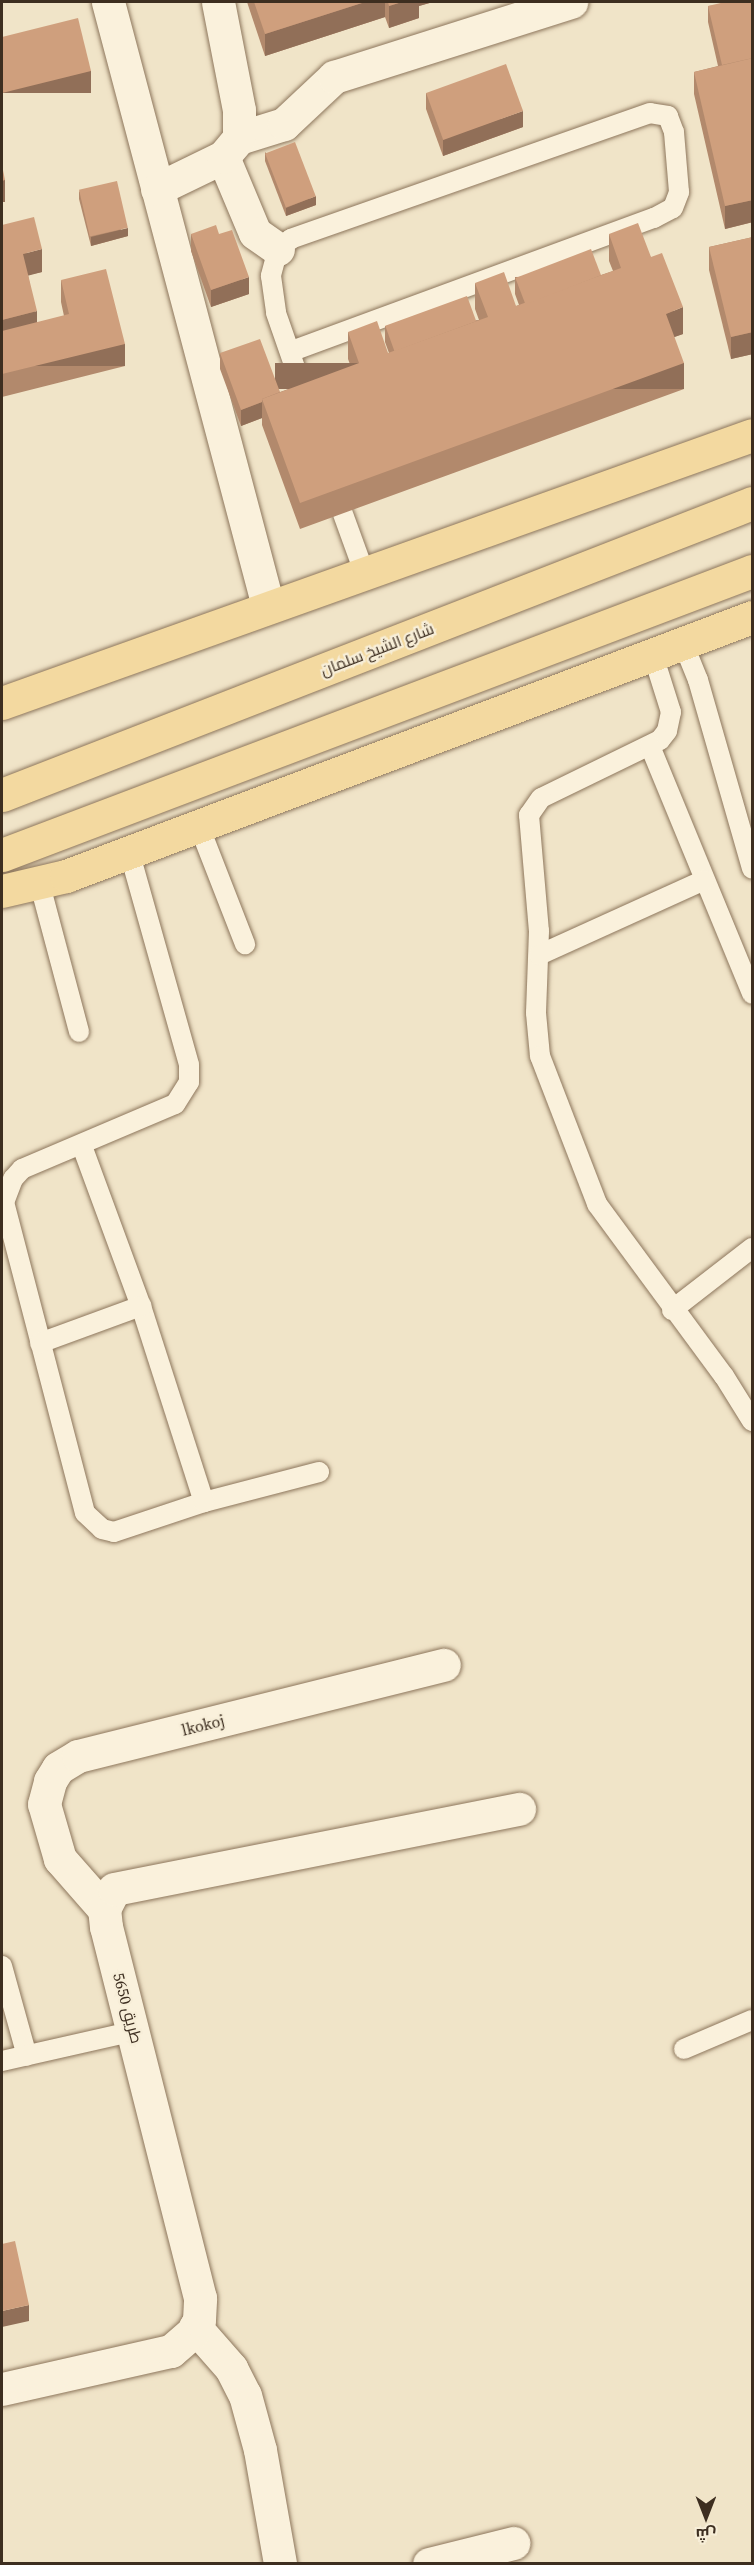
<!DOCTYPE html>
<meta charset="utf-8">
<style>
body{margin:0}
#map{position:relative;width:754px;height:2565px;overflow:hidden;background:#f0e4c8;font-family:"Source Serif 4",Cairo,serif}
div>[style]{position:absolute}
[style*='--x']{left:calc(var(--x)*1px);top:calc(var(--y)*1px);width:calc(var(--w)*1px);rotate:calc(var(--a)*1deg)}
.roads{filter:drop-shadow(0 0 2px #8d765c) drop-shadow(0 0 2px #8d765c)}
.service>*{height:20px;margin:-10px;padding:0 10px;transform-origin:10px;border-radius:10px;background:#faf1dc}
.minor>*{height:33px;margin:-16.5px;padding:0 16.5px;transform-origin:16.5px;border-radius:16.5px;background:#faf1dc}
.primary>*{height:33px;margin:-16.5px;padding:0 16.5px;transform-origin:16.5px;border-radius:16.5px;background:#f3d9a0}
.wall>*{inset:0;background:#b2896c}
.shaded-wall>*{inset:0;background:#916f58;transform-origin:0 0}
.building>*{inset:0;background:#cf9f7d;transform-origin:0 0}
span{translate:-50% -50%;white-space:nowrap;text-align:center;line-height:1.15;-webkit-text-stroke:4.5px #f7eed8;paint-order:stroke}
.street-label{font-size:16px;color:#3d2e20}
.frame{position:absolute;inset:0;border:3px solid #3d2e20;pointer-events:none}
.north{position:absolute;left:676px;top:2487px;width:60px;height:60px;-webkit-text-stroke:4px #f7eed8;paint-order:stroke;rotate:180deg;font-size:16px;font-weight:700;line-height:24px;text-align:center;color:#3d2e20}
.north::after{content:'';display:block;margin:auto;width:21px;height:27px;background:#3d2e20;clip-path:polygon(50% 0,100% 100%,50% 72%,0 100%)}
</style>
<div id="map">
<div class="roads">
<div class="service">
<div style="--x:292;--y:351;--w:386;--a:-20.2"></div>
<div style="--x:654;--y:218;--w:21;--a:-28"></div>
<div style="--x:673;--y:208;--w:17;--a:-69"></div>
<div style="--x:679;--y:192;--w:60;--a:-94.8"></div>
<div style="--x:674;--y:132;--w:17;--a:-111"></div>
<div style="--x:668;--y:116;--w:18;--a:-171"></div>
<div style="--x:650;--y:113;--w:380;--a:160.7"></div>
<div style="--x:291;--y:239;--w:16;--a:142"></div>
<div style="--x:278;--y:249;--w:28;--a:105"></div>
<div style="--x:271;--y:276;--w:37;--a:82"></div>
<div style="--x:276;--y:313;--w:101;--a:70.8"></div>
<div style="--x:343;--y:514;--w:62;--a:70.1"></div>
<div style="--x:683;--y:643;--w:40;--a:68"></div>
<div style="--x:698;--y:680;--w:196;--a:74"></div>
<div style="--x:653;--y:655;--w:60;--a:72.5"></div>
<div style="--x:671;--y:712;--w:19;--a:102"></div>
<div style="--x:667;--y:731;--w:11;--a:128"></div>
<div style="--x:660;--y:740;--w:132;--a:154"></div>
<div style="--x:541;--y:798;--w:21;--a:125"></div>
<div style="--x:529;--y:815;--w:116;--a:85.1"></div>
<div style="--x:539;--y:931;--w:82;--a:92.1"></div>
<div style="--x:536;--y:1013;--w:43;--a:84.7"></div>
<div style="--x:540;--y:1056;--w:159;--a:68.9"></div>
<div style="--x:597;--y:1204;--w:214;--a:53.6"></div>
<div style="--x:724;--y:1376;--w:53;--a:58.1"></div>
<div style="--x:650;--y:746;--w:268;--a:67.6"></div>
<div style="--x:199;--y:826;--w:127;--a:68.7"></div>
<div style="--x:129;--y:851;--w:222;--a:74.3"></div>
<div style="--x:189;--y:1065;--w:17;--a:90"></div>
<div style="--x:189;--y:1082;--w:26;--a:122"></div>
<div style="--x:175;--y:1104;--w:166;--a:157"></div>
<div style="--x:22;--y:1169;--w:13;--a:132"></div>
<div style="--x:13;--y:1179;--w:25;--a:111"></div>
<div style="--x:4;--y:1202;--w:321;--a:75.4"></div>
<div style="--x:85;--y:1513;--w:23;--a:43"></div>
<div style="--x:102;--y:1529;--w:12;--a:14"></div>
<div style="--x:114;--y:1532;--w:95;--a:-18.4"></div>
<div style="--x:204;--y:1502;--w:119;--a:-14.6"></div>
<div style="--x:40;--y:885;--w:152;--a:75.1"></div>
<div style="--x:539;--y:955;--w:181;--a:-24.4"></div>
<div style="--x:82;--y:1146;--w:171;--a:69.8"></div>
<div style="--x:141;--y:1306;--w:206;--a:72.2"></div>
<div style="--x:672;--y:1310;--w:101;--a:-37.8"></div>
<div style="--x:40;--y:1343;--w:108;--a:-20.1"></div>
<div style="--x:2;--y:1966;--w:93;--a:74.5"></div>
<div style="--x:684;--y:2049;--w:74;--a:-23.1"></div>
<div style="--x:2;--y:2061;--w:136;--a:-12.7"></div>
</div>
<div class="minor">
<div style="--x:108;--y:2;--w:625;--a:75.16"></div>
<div style="--x:239;--y:138;--w:47;--a:-17.3"></div>
<div style="--x:284;--y:124;--w:69;--a:-43.2"></div>
<div style="--x:334;--y:77;--w:249;--a:-17.6"></div>
<div style="--x:223;--y:157;--w:82;--a:67.2"></div>
<div style="--x:255;--y:233;--w:28;--a:35"></div>
<div style="--x:157;--y:189;--w:73;--a:-25.9"></div>
<div style="--x:223;--y:157;--w:25;--a:-50"></div>
<div style="--x:239;--y:138;--w:28;--a:-90"></div>
<div style="--x:239;--y:110;--w:110;--a:-101"></div>
<div style="--x:104;--y:1909;--w:67;--a:-131.3"></div>
<div style="--x:60;--y:1859;--w:57;--a:-106.2"></div>
<div style="--x:44;--y:1804;--w:24;--a:-75"></div>
<div style="--x:50;--y:1781;--w:15;--a:-58"></div>
<div style="--x:58;--y:1768;--w:23;--a:-31"></div>
<div style="--x:78;--y:1756;--w:377;--a:-14"></div>
<div style="--x:195;--y:2327;--w:55;--a:48.7"></div>
<div style="--x:231;--y:2368;--w:30;--a:63"></div>
<div style="--x:245;--y:2395;--w:57;--a:74.7"></div>
<div style="--x:260;--y:2450;--w:116;--a:80"></div>
<div style="--x:2;--y:2389;--w:173;--a:-12.7"></div>
<div style="--x:171;--y:2351;--w:29;--a:-41"></div>
<div style="--x:193;--y:2332;--w:13;--a:-63"></div>
<div style="--x:199;--y:2320;--w:22;--a:-87"></div>
<div style="--x:200;--y:2298;--w:383;--a:-104.2"></div>
<div style="--x:106;--y:1927;--w:18;--a:-96"></div>
<div style="--x:104;--y:1909;--w:22;--a:-63"></div>
<div style="--x:114;--y:1889;--w:413;--a:-11.2"></div>
<div style="--x:429;--y:2564;--w:87;--a:-14"></div>
</div>
<div class="primary">
<div style="--x:2;--y:703;--w:796;--a:-19.66"></div>
<div style="--x:2;--y:795;--w:805;--a:-21.27"></div>
<div style="--x:2;--y:855;--w:802;--a:-20.74"></div>
<div style="--x:2;--y:891;--w:66;--a:-13.2"></div>
<div style="--x:66;--y:876;--w:733;--a:-20.68"></div>
</div>
</div>
<div class="wall">
<div style="clip-path:polygon(247px 2px,433px 2px,419px 6px,419px 18px,389px 28px,385px 17px,265px 56px)"></div>
<div style="clip-path:polygon(753px 2px,753px 222px,725px 229px,694px 94px,694px 72px,718px 66px,708px 22px,708px 6px)"></div>
<div style="clip-path:polygon(426px 93px,523px 127px,443px 156px,426px 109px)"></div>
<div style="clip-path:polygon(265px 152px,316px 205px,286px 216px,265px 161px)"></div>
<div style="clip-path:polygon(79px 191px,128px 236px,91px 246px,79px 199px)"></div>
<div style="clip-path:polygon(2px 225px,42px 272px,28px 275px,37px 323px,64px 316px,61px 302px,61px 280px,125px 366px,2px 397px)"></div>
<div style="clip-path:polygon(191px 234px,219px 234px,249px 294px,211px 307px,191px 251px)"></div>
<div style="clip-path:polygon(609px 234px,651px 257px,683px 334px,674px 337px,684px 389px,300px 529px,262px 425px,262px 418px,241px 426px,220px 369px,220px 353px,280px 392px,351px 367px,348px 359px,348px 332px,388px 353px,389px 353px,385px 342px,385px 326px,479px 320px,475px 309px,475px 283px,516px 306px,519px 305px,515px 294px,515px 277px,601px 275px,613px 271px,609px 261px)"></div>
<div style="clip-path:polygon(753px 237px,753px 354px,731px 359px,709px 270px,709px 247px)"></div>
</div>
<div class="shaded-wall">
<div style="clip-path:polygon(365px 2px,385px 2px,385px 17px,265px 56px,265px 34px)"></div>
<div style="clip-path:polygon(402px 2px,433px 2px,419px 6px,419px 18px,389px 28px,389px 6px)"></div>
<div style="left:91px;top:71px;width:22px;height:92px;rotate:90deg"></div>
<div style="clip-path:polygon(523px 111px,523px 127px,443px 156px,443px 139px)"></div>
<div style="left:5px;top:180px;width:22px;height:3px;rotate:90deg"></div>
<div style="clip-path:polygon(316px 196px,316px 205px,286px 216px,286px 208px)"></div>
<div style="clip-path:polygon(753px 200px,753px 222px,725px 229px,725px 206px)"></div>
<div style="clip-path:polygon(128px 228px,128px 236px,91px 246px,91px 237px)"></div>
<div style="clip-path:polygon(42px 249px,42px 272px,23px 277px,23px 254px)"></div>
<div style="clip-path:polygon(249px 277px,249px 294px,211px 307px,211px 290px)"></div>
<div style="clip-path:polygon(683px 307px,683px 334px,666px 340px,666px 314px)"></div>
<div style="clip-path:polygon(37px 311px,37px 333px,2px 342px,2px 320px)"></div>
<div style="clip-path:polygon(753px 332px,753px 354px,731px 359px,731px 337px)"></div>
<div style="left:125px;top:344px;width:22px;height:127px;rotate:90deg"></div>
<div style="left:684px;top:363px;width:26px;height:409px;rotate:90deg"></div>
<div style="clip-path:polygon(262px 402px,262px 418px,241px 426px,241px 410px)"></div>
<div style="clip-path:polygon(29px 2305px,29px 2321px,2px 2327px,2px 2311px)"></div>
</div>
<div class="building">
<div style="clip-path:polygon(254px 2px,365px 2px,265px 34px)"></div>
<div style="clip-path:polygon(388px 2px,402px 2px,389px 6px)"></div>
<div style="clip-path:polygon(725px 2px,753px 2px,753px 58px,722px 65px,708px 6px)"></div>
<div style="clip-path:polygon(78px 18px,91px 71px,2px 93px,2px 37px)"></div>
<div style="clip-path:polygon(753px 58px,753px 200px,725px 206px,694px 72px)"></div>
<div style="left:506px;top:64px;width:50px;height:85px;rotate:70deg"></div>
<div style="left:295px;top:142px;width:58px;height:32px;rotate:69deg"></div>
<div style="clip-path:polygon(2px 165px,5px 180px,2px 181px)"></div>
<div style="left:117px;top:181px;width:48px;height:39px;rotate:77deg"></div>
<div style="clip-path:polygon(34px 217px,42px 249px,23px 254px,37px 311px,2px 320px,2px 225px)"></div>
<div style="clip-path:polygon(638px 223px,651px 257px,662px 253px,683px 307px,666px 314px,684px 363px,300px 503px,262px 399px,359px 363px,348px 332px,377px 321px,388px 353px,488px 317px,475px 283px,504px 272px,516px 306px,621px 268px,609px 234px)"></div>
<div style="clip-path:polygon(216px 225px,219px 234px,232px 230px,249px 277px,211px 290px,191px 234px)"></div>
<div style="clip-path:polygon(753px 237px,753px 332px,731px 337px,709px 247px)"></div>
<div style="left:591px;top:249px;width:28px;height:81px;rotate:69deg"></div>
<div style="clip-path:polygon(106px 269px,125px 344px,2px 374px,2px 331px,69px 314px,61px 280px)"></div>
<div style="left:467px;top:296px;width:27px;height:87px;rotate:70deg"></div>
<div style="clip-path:polygon(260px 339px,280px 392px,262px 399px,262px 402px,241px 410px,220px 353px)"></div>
<div style="clip-path:polygon(15px 2241px,29px 2305px,2px 2311px,2px 2244px)"></div>
</div>
<div class="street-label">
<span style="left:377px;top:649px;rotate:-21deg">شارع الشيخ سلمان</span>
<span style="left:203px;top:1725px;rotate:-14deg">lkokoj</span>
<span style="left:128px;top:2008px;rotate:75deg">طريق 5650</span>
</div>
<div class="frame"></div>
<div class="north">ش</div>
</div>
